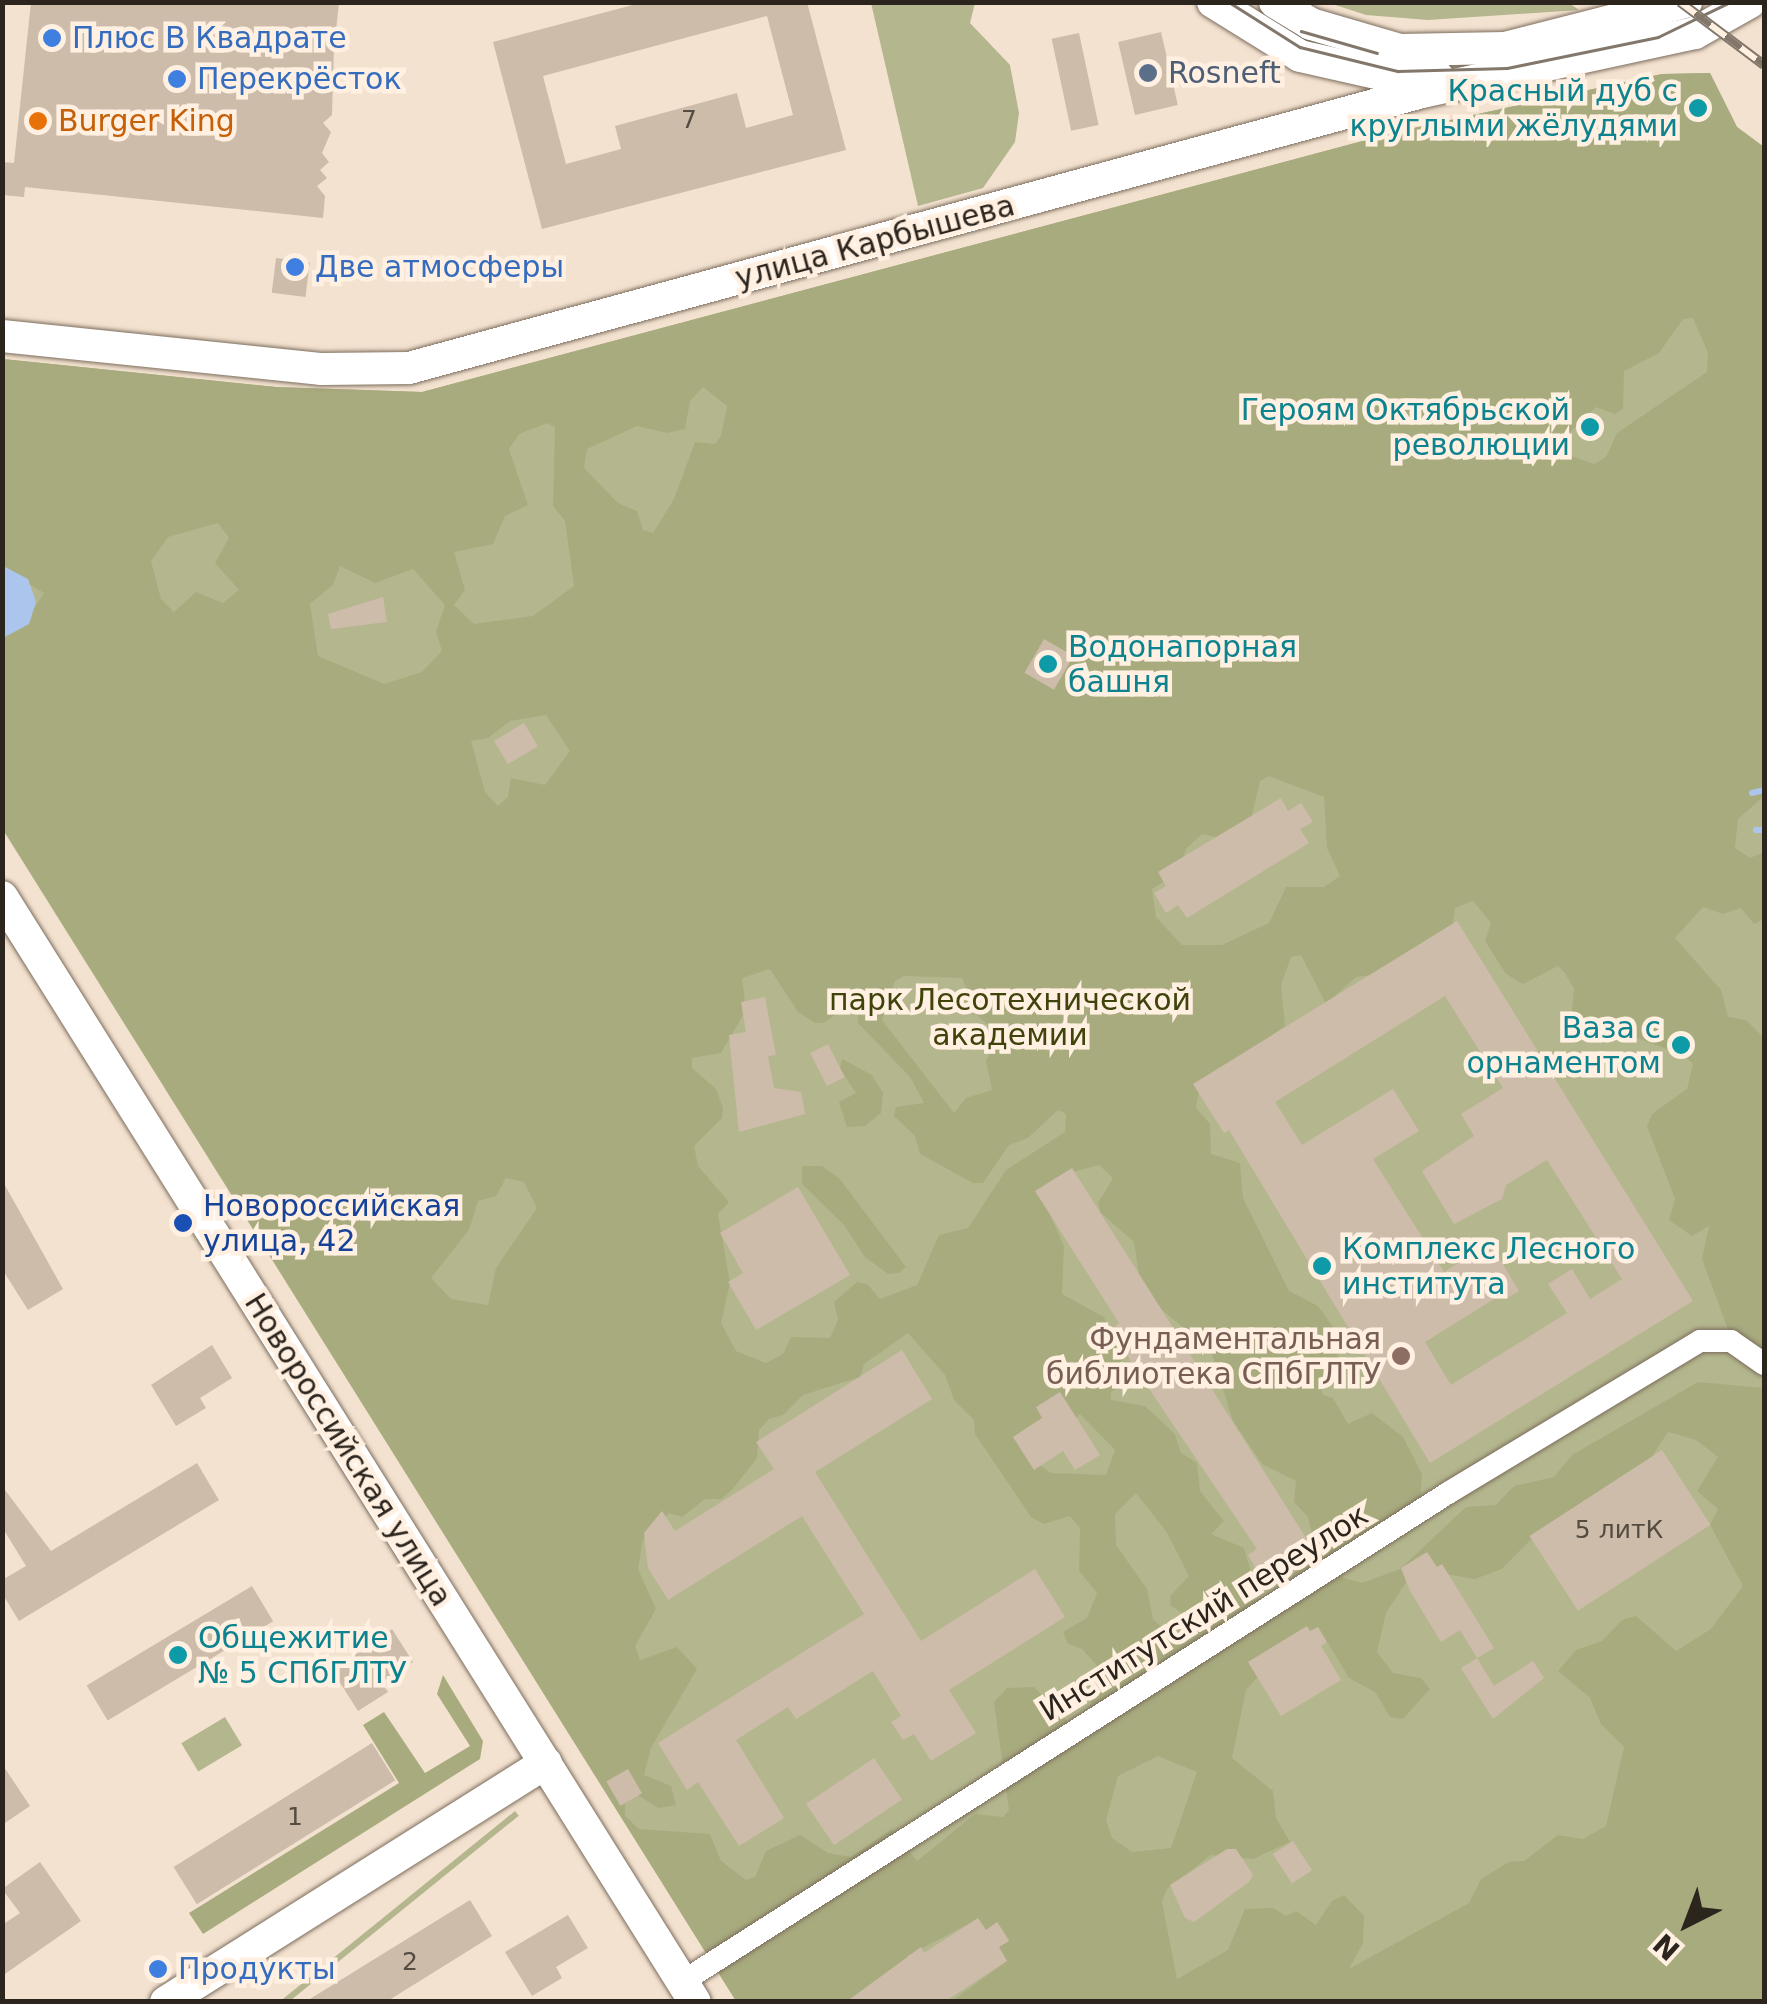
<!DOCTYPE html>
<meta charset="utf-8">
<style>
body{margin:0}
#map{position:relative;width:1767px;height:2004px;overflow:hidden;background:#f4e2d0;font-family:"DejaVu Sans",sans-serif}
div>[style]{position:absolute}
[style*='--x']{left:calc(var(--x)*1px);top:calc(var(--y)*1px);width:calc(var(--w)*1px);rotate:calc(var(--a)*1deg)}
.green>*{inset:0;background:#b4b78e;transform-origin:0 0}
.forest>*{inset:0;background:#a8ab7e}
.water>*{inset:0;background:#acc5ed}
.stream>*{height:6px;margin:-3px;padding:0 3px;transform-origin:3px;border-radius:3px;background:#acc5ed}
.building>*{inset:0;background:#cdbcaa;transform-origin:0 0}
.roads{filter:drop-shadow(0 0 2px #7c6d5d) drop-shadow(0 0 2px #7c6d5d)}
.street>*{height:22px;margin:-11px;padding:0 11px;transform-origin:11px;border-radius:11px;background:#fff}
.secondary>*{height:32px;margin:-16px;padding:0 16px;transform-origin:16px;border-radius:16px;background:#fff}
.tram>*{height:2.5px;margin:-1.25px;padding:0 1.25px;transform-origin:1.25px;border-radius:1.25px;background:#83776b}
.rail>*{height:10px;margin-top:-5px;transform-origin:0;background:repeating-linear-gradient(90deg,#fff0e1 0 19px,#83776b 0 38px);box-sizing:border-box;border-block:2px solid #83776b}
.dots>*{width:28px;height:28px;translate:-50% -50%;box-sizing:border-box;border:5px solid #fff0e1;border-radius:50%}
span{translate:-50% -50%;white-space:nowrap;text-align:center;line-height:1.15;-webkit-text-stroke:9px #fff0e1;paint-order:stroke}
.number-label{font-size:25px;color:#544b41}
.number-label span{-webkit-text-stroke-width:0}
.shop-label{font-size:30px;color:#366cbe}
.left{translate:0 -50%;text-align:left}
.service-label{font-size:30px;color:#4e5e75}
.culture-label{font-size:30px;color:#0d838f}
.right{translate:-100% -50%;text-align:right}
.food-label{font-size:30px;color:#c56008}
.street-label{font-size:30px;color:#2c251e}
.park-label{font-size:30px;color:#41430c}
.transit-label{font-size:30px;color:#164399}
.education-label{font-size:30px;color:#785e54}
.frame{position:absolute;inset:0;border:5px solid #2c251e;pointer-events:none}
.north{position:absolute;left:1637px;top:1874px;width:100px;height:100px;-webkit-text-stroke:8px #fff0e1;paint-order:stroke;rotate:222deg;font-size:28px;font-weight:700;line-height:40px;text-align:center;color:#2c251e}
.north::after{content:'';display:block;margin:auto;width:35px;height:45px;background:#2c251e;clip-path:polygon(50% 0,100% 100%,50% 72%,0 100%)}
</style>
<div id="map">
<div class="green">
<div style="clip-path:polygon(871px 3px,975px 3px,970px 23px,1010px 65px,1019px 113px,1015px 142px,983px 188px,918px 206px)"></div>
<div style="clip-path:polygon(1569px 3px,1579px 10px,1428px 20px,1366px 15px,1329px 3px)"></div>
<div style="clip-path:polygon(1710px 73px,1737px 127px,1764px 147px,1764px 2001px,736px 2001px,3px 830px,3px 359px,276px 387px,422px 392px,1400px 131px,1662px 74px)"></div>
<div style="left:225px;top:1717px;width:33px;height:51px;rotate:59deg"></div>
<div style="left:515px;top:1811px;width:6px;height:322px;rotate:51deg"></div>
</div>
<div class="forest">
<div style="clip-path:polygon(evenodd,1710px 73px,1737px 127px,1764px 147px,1764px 796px,1738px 819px,1735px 848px,1750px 858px,1764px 852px,1764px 919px,1754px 924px,1741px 908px,1723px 914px,1703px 907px,1675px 938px,1721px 990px,1728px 1017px,1746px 1020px,1764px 1038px,1764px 1362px,1732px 1340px,1702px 1259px,1709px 1226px,1692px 1236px,1669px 1220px,1675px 1199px,1647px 1126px,1652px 1114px,1687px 1089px,1693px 1064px,1684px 1055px,1628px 1035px,1590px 1042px,1571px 1019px,1574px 989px,1565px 973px,1558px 966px,1523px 984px,1506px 974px,1485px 941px,1491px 923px,1473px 901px,1455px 908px,1452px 931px,1386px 973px,1356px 977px,1326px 1004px,1301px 955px,1291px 957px,1281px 985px,1285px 1026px,1249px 1051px,1234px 1073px,1198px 1095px,1196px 1108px,1210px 1124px,1211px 1154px,1240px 1163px,1243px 1198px,1289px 1291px,1318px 1306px,1336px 1331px,1338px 1360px,1318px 1381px,1323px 1395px,1333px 1398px,1348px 1424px,1372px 1413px,1403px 1437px,1422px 1474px,1420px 1506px,1341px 1566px,1343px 1578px,1362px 1583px,1400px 1569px,1466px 1507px,1496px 1505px,1514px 1486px,1554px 1477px,1572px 1455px,1698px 1382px,1764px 1388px,1764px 2001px,952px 2001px,1007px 1961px,999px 1947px,1009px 1940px,998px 1923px,986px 1930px,978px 1919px,907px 1956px,910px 1961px,859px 2001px,736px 2001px,3px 829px,2px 626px,24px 624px,44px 593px,3px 569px,3px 359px,276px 387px,422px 392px,1400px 131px,1662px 74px,1710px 73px,1693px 318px,1708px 353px,1707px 372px,1617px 433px,1606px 457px,1594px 464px,1565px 454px,1568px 434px,1596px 407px,1615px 414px,1623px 409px,1624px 371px,1659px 353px,1683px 319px,1693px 318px,1710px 73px,703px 387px,727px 406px,721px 436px,715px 444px,695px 442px,674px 499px,653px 533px,643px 530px,637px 511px,618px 503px,584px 468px,587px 449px,637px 426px,667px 433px,685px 429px,690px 401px,703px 387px,1710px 73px,547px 423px,555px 427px,553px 506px,565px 521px,574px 586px,533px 616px,474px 624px,454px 605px,465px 590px,454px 552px,493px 544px,505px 516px,528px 505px,509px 449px,519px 434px,547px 423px,1710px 73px,218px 523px,229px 538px,215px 563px,239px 590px,223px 603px,196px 592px,174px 612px,161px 599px,151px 561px,168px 537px,218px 523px,1710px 73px,340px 566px,375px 583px,413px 569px,445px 605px,436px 631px,442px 651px,422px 672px,384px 684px,318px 656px,310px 604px,333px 585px,340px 566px,1710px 73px,546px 715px,570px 751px,545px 785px,511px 778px,508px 797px,498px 806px,485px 792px,471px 741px,488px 738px,510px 721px,546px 715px,1710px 73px,1269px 776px,1324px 797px,1327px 848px,1340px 876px,1324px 887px,1286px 887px,1269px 923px,1222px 945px,1182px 945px,1156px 917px,1152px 889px,1176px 874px,1187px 848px,1202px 834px,1240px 842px,1247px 836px,1260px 781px,1269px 776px,1710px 73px,770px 969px,798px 1012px,815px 1023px,824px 1023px,848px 1005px,858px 1008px,858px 1023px,910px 1077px,924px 1103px,896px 1107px,894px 1116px,915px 1136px,920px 1154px,973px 1183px,983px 1183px,1009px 1145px,1028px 1138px,1058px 1110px,1066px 1114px,1065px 1132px,1006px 1170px,968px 1228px,939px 1235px,917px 1285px,880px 1299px,867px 1284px,857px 1282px,834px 1302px,838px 1320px,830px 1338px,791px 1337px,783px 1354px,766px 1363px,736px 1351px,721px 1323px,730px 1283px,718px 1214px,729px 1202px,698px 1166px,694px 1146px,722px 1118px,723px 1108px,716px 1089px,692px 1068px,692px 1058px,721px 1053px,746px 1010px,742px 978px,770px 969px,1710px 73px,904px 976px,962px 978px,978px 1016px,999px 1035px,986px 1061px,992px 1090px,966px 1098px,954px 1113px,882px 1020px,895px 981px,904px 976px,1710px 73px,1099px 1165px,1113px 1178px,1098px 1203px,1101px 1213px,1134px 1242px,1142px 1293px,1211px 1351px,1233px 1421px,1262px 1464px,1296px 1481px,1294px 1502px,1308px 1517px,1318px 1560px,1298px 1567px,1282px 1593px,1254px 1600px,1247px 1594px,1252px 1576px,1244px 1548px,1211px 1534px,1224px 1521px,1200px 1491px,1197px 1463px,1181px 1453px,1175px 1434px,1145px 1406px,1111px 1400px,1111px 1392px,1129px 1381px,1104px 1317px,1062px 1294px,1064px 1246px,1042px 1197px,1061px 1175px,1099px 1165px,1710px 73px,506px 1178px,524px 1182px,537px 1208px,496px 1268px,488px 1305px,451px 1299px,431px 1278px,469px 1230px,478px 1201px,496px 1196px,506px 1178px,1710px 73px,908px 1333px,945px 1375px,954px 1400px,974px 1420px,975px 1434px,1031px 1517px,1044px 1524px,1070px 1516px,1080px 1528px,1079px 1571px,1097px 1593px,1087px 1618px,1063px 1632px,1068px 1644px,1082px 1649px,1100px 1669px,1086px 1721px,1074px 1728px,1034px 1687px,1007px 1688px,994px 1702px,1009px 1810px,1003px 1817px,975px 1814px,917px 1861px,892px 1829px,851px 1857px,828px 1853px,800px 1835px,766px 1851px,755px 1877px,746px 1880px,721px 1861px,710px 1834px,639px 1829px,625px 1816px,625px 1797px,633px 1792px,658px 1808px,676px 1805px,671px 1786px,644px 1775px,651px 1748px,697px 1669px,677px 1647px,640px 1660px,635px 1646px,656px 1609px,638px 1569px,643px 1539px,669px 1513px,682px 1517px,705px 1499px,721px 1499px,732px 1490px,757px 1458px,759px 1430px,769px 1419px,783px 1415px,803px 1395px,860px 1377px,864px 1364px,908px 1333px,1710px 73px,1080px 1414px,1115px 1450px,1106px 1475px,1051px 1473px,1036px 1462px,1080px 1414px,1710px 73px,1668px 1432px,1696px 1440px,1718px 1457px,1697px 1491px,1718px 1509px,1710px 1525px,1743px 1586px,1711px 1629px,1676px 1651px,1636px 1616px,1622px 1620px,1602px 1641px,1576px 1650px,1558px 1671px,1590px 1698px,1601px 1724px,1624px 1747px,1606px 1826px,1583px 1839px,1558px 1835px,1524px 1861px,1509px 1862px,1481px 1879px,1469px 1903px,1349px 1969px,1363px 1943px,1364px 1916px,1344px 1895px,1332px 1901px,1316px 1925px,1296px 1911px,1286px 1916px,1273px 1908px,1245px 1909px,1228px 1950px,1177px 1979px,1162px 1902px,1167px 1889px,1211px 1855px,1253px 1859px,1290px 1842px,1276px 1818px,1273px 1791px,1232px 1758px,1246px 1690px,1265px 1669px,1314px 1638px,1328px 1643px,1349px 1678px,1375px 1692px,1390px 1717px,1403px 1719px,1430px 1689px,1421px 1678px,1393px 1673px,1377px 1652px,1386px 1613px,1409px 1578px,1421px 1570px,1475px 1579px,1502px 1569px,1540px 1530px,1634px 1484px,1668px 1432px,1710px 73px,1136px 1493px,1166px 1531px,1189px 1576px,1171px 1595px,1170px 1605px,1189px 1618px,1189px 1628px,1175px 1640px,1153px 1619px,1147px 1589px,1116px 1545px,1115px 1514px,1136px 1493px,1710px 73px,1158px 1756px,1197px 1772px,1171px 1848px,1132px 1852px,1112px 1838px,1106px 1820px,1118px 1776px,1158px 1756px)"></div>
<div style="clip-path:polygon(842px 1059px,872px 1075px,883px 1093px,881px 1113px,865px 1126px,847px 1127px,839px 1102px,856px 1093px,840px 1069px)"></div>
<div style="clip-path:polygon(802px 1166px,822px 1166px,839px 1178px,906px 1267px,899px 1273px,888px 1274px,865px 1257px,844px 1225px,802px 1184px)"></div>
<div style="clip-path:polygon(443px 1675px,483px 1741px,480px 1759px,203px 1934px,189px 1913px,399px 1783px,363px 1725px,384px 1712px,425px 1773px,470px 1746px,437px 1694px)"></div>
</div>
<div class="water">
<div style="clip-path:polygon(3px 566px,28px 579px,36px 602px,29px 624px,3px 638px)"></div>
</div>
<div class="stream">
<div style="--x:1752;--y:793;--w:12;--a:-14"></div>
<div style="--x:1756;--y:830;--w:8;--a:0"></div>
</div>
<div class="building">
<div style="clip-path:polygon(31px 2px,339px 2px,336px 31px,343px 40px,334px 47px,332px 115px,323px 123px,331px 132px,322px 153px,329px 162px,320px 170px,327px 178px,317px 186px,325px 196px,323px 218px,25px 187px,24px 197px,2px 195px,2px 162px,14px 163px)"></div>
<div style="clip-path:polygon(evenodd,644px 2px,807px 2px,846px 150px,542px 229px,493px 42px,644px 2px,767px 16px,793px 115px,746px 128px,737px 93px,615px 126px,621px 149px,566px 164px,543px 76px,767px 16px)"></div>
<div style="left:1161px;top:32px;width:75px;height:44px;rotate:77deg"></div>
<div style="left:1079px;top:33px;width:94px;height:28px;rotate:78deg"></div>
<div style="left:276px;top:258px;width:34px;height:35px;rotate:7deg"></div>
<div style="clip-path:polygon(383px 597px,387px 622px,331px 629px,328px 614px)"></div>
<div style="left:1044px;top:639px;width:34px;height:39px;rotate:30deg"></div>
<div style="left:524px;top:723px;width:27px;height:35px;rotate:59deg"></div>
<div style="clip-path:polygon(1281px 798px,1288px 811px,1301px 803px,1313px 822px,1300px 829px,1309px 843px,1187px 918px,1178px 905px,1166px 913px,1154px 893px,1166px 886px,1158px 872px)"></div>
<div style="clip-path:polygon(evenodd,1457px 921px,1693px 1301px,1430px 1463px,1229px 1130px,1224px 1133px,1193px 1084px,1457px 921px,1445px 996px,1503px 1088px,1461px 1114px,1474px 1136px,1422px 1171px,1454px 1224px,1502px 1199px,1506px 1185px,1547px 1160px,1622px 1279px,1590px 1299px,1572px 1269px,1548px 1284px,1567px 1313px,1451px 1385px,1425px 1342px,1502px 1294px,1505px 1299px,1519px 1291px,1490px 1243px,1444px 1272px,1373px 1159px,1419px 1131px,1393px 1089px,1302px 1145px,1275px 1102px,1445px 996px)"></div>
<div style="clip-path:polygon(765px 997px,776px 1055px,768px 1056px,774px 1088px,801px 1092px,805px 1114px,739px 1132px,729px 1035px,746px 1032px,741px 1002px)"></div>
<div style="left:828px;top:1044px;width:37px;height:20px;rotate:63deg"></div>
<div style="clip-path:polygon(1072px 1168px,1308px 1541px,1258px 1572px,1248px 1555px,1257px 1549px,1131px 1362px,1113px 1328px,1119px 1323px,1035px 1191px)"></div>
<div style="clip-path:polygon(2px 1180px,63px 1289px,28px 1310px,2px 1269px)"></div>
<div style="clip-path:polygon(798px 1187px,850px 1275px,756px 1330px,728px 1282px,743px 1273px,720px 1233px)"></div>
<div style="clip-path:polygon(212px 1345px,232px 1378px,200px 1398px,206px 1408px,176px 1426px,151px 1385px)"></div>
<div style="clip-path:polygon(902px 1350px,932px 1399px,815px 1472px,921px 1641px,1035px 1569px,1065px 1617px,949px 1690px,976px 1733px,931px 1761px,914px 1734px,903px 1740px,891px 1722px,901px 1716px,873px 1671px,796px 1719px,788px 1707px,736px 1740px,784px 1818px,739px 1846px,698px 1782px,687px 1790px,658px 1743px,864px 1614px,802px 1516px,668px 1600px,648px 1568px,644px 1533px,662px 1511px,675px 1531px,774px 1469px,756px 1442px)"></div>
<div style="clip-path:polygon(1060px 1392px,1100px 1455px,1075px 1470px,1063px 1451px,1034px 1470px,1013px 1437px,1042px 1418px,1036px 1407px)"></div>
<div style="left:1662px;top:1450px;width:89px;height:158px;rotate:57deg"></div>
<div style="clip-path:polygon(197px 1463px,219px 1500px,19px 1621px,2px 1593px,2px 1580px,26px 1566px,2px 1527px,2px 1486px,51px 1551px)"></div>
<div style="clip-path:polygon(1427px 1552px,1437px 1567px,1442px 1564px,1494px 1648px,1477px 1658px,1460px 1630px,1441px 1642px,1409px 1589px,1401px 1568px)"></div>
<div style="left:252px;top:1586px;width:41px;height:193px;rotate:59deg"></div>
<div style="clip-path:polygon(1307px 1626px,1310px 1631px,1318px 1627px,1327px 1642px,1321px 1646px,1341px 1680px,1281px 1716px,1248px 1662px)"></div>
<div style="clip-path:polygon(392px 1629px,413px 1662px,381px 1682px,388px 1692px,358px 1711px,332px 1670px)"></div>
<div style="clip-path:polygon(1477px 1658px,1494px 1686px,1533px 1661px,1544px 1678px,1493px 1719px,1461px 1668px)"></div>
<div style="left:372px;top:1743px;width:44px;height:234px;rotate:58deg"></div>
<div style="left:874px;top:1758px;width:50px;height:82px;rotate:56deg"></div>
<div style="clip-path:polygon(2px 1764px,30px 1806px,2px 1825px)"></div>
<div style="left:628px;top:1769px;width:28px;height:25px;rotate:60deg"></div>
<div style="left:1293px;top:1841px;width:35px;height:24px;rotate:57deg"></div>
<div style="clip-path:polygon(1227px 1849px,1236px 1849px,1253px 1875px,1249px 1882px,1194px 1922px,1185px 1918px,1170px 1885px)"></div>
<div style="clip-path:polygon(40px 1862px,81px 1921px,2px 1976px,2px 1925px,20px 1913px,2px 1889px)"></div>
<div style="clip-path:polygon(470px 1900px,492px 1936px,386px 2002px,305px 2002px)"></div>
<div style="clip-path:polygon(568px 1915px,588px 1948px,556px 1967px,562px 1978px,532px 1996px,505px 1952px)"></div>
<div style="clip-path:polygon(978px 1918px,986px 1930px,997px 1922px,1009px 1941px,999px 1947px,1007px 1961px,944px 2002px,846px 2002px,921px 1947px,924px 1953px)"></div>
</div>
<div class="roads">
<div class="street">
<div style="--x:682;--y:1982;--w:909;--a:-32.55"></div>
<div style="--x:1448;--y:1493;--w:294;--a:-31.1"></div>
<div style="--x:1700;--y:1341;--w:31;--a:0"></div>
<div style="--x:1731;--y:1341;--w:40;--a:34.9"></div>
</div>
<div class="secondary">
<div style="--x:1213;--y:2;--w:102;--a:31.8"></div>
<div style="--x:1300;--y:56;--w:100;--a:12.7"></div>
<div style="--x:1398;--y:78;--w:40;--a:-1.4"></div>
<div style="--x:1275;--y:2;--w:42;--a:31.4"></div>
<div style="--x:1311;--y:24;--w:93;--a:16.3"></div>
<div style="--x:1400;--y:50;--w:105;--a:-1.1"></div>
<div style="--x:1505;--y:48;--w:187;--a:-14.3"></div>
<div style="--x:2;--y:336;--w:322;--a:5.9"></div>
<div style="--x:322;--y:369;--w:87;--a:-0.7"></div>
<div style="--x:409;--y:368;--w:1050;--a:-15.24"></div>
<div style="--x:1422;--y:92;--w:279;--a:-12.2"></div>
<div style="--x:1695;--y:33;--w:63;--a:-29.4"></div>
<div style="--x:2;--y:897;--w:1304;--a:57.91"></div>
<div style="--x:166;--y:2002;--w:449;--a:-32.2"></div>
</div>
</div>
<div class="tram">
<div style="--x:1229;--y:2;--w:84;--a:32.4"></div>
<div style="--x:1300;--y:47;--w:101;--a:13.8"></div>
<div style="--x:1398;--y:71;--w:109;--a:-1.6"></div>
<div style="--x:1507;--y:68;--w:154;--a:-11.6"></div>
<div style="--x:1658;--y:37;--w:80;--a:-25.9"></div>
<div style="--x:1301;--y:31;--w:79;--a:16.1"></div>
</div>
<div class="rail">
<div style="--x:1680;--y:2;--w:105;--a:36.9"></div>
</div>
<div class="dots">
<div style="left:52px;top:38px;background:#3f7fe0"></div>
<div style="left:1148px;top:73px;background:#5c6f8a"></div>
<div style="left:177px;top:79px;background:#3f7fe0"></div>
<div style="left:1698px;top:108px;background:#0f9aa8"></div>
<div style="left:38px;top:121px;background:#e8710a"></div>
<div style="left:295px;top:267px;background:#3f7fe0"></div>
<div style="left:1590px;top:427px;background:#0f9aa8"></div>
<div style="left:1048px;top:664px;background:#0f9aa8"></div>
<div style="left:1681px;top:1045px;background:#0f9aa8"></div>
<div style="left:183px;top:1223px;background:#1a4fb4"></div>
<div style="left:1322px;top:1266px;background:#0f9aa8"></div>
<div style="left:1401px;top:1356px;background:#8d6e63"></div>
<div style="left:178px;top:1655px;background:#0f9aa8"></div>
<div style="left:158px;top:1969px;background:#3f7fe0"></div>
</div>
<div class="number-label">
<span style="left:689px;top:120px">7</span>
<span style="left:1619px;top:1530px">5 литК</span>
<span style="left:295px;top:1817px">1</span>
<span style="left:410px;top:1962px">2</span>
</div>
<div class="shop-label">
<span class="left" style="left:72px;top:38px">Плюс В Квадрате</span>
<span class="left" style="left:197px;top:79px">Перекрёсток</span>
<span class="left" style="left:315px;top:267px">Две атмосферы</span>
<span class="left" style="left:178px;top:1969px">Продукты</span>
</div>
<div class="service-label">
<span class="left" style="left:1168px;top:73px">Rosneft</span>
</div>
<div class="culture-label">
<span class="right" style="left:1678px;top:108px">Красный дуб с<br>круглыми жёлудями</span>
<span class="right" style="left:1570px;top:427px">Героям Октябрьской<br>революции</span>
<span class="left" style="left:1068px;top:664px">Водонапорная<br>башня</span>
<span class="right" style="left:1661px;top:1045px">Ваза с<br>орнаментом</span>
<span class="left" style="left:1342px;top:1266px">Комплекс Лесного<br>института</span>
<span class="left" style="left:198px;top:1655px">Общежитие<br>№ 5 СПбГЛТУ</span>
</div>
<div class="food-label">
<span class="left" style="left:58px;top:121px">Burger King</span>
</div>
<div class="street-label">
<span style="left:875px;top:242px;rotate:-15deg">улица Карбышева</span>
<span style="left:348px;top:1450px;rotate:58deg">Новороссийская улица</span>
<span style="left:1204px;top:1613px;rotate:-32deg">Институтский переулок</span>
</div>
<div class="park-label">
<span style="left:1010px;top:1017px">парк Лесотехнической<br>академии</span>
</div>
<div class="transit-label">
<span class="left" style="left:203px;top:1223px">Новороссийская<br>улица, 42</span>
</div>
<div class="education-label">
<span class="right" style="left:1381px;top:1356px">Фундаментальная<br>библиотека СПбГЛТУ</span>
</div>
<div class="frame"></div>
<div class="north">N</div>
</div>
